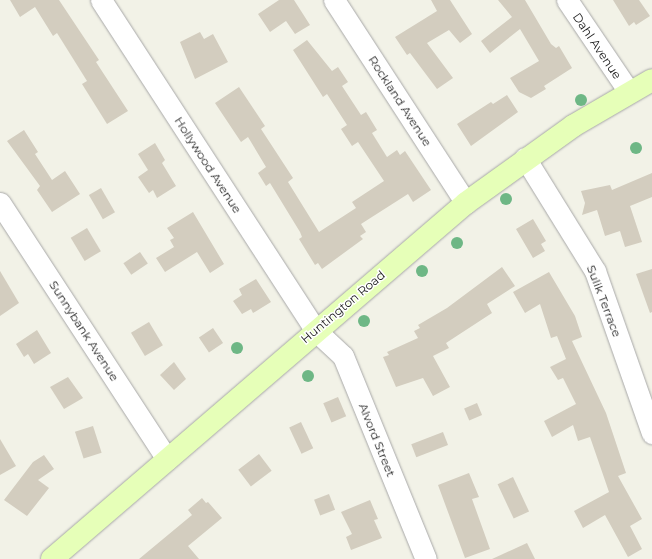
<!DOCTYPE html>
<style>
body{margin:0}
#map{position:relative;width:652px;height:559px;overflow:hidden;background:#f2f2e7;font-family:Montserrat,sans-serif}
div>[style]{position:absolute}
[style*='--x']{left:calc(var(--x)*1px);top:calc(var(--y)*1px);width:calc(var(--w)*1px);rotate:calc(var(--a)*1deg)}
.building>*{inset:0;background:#d3cdbf;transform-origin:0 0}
.roads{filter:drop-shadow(0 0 1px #a8a8a8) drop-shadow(0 0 1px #a8a8a8)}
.street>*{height:21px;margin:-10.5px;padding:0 10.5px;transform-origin:10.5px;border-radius:10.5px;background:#fff}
.secondary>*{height:22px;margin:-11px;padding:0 11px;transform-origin:11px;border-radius:11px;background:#e6ffb8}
.trees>*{width:12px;height:12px;margin:-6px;border-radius:50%;background:#6eb785}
span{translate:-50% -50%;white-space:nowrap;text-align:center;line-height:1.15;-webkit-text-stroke:3px #fff;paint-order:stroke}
.street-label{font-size:12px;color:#212121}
</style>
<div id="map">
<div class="building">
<div style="clip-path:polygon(10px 0,59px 0,99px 60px,96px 62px,128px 111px,107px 124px,82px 84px,87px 81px,57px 33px,53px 36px,35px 7px,20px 17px)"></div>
<div style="clip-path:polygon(279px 0,294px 0,310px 25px,295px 34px,286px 21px,270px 32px,258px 14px)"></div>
<div style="clip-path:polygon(431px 0,450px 0,472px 34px,460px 43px,449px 30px,427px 43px,453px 78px,437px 89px,410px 53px,407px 55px,395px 37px,437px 11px)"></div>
<div style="clip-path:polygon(498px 0,525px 0,551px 44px,556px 48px,559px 46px,572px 68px,544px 86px,546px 89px,531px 98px,519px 92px,510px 78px,539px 61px,520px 29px,490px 53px,481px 41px,512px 17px)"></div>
<div style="clip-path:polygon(613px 0,639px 0,650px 16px,636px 25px,634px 22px,629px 26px)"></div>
<div style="clip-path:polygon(200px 32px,204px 39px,213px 34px,228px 62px,195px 79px,180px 42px)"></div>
<div style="clip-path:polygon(307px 40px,332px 71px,338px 67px,348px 82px,342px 86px,361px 115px,366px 112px,377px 130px,372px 133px,387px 157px,397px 150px,400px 155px,405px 151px,431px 190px,413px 202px,408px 194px,361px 224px,366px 232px,360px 236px,363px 239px,322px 269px,318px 263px,315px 265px,299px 239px,302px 237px,300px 232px,270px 183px,266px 186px,258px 173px,266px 167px,248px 137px,241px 142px,215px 103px,239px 87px,265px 126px,261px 129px,293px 178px,288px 182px,319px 232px,356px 208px,352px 202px,384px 181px,358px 142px,352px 146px,341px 129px,347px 125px,327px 94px,323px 97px,293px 50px)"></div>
<div style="clip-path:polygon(507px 95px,518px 112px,471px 146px,457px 124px,491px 102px,493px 104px)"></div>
<div style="clip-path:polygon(24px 130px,38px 152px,35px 154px,52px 180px,65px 171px,80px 194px,52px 212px,37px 190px,40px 186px,7px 141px)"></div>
<div style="clip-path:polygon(155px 143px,165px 160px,162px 163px,176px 186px,157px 198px,153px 190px,149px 193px,138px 177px,148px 170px,138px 154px)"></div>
<div style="clip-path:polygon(652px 173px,652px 197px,630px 206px,642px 242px,625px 247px,620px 231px,605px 236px,597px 210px,582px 215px,585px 203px,581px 191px,610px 185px,612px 190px)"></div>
<div style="left:101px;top:188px;width:28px;height:14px;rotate:60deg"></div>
<div style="clip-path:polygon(193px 212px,224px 264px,210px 273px,197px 252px,165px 272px,156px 258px,174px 247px,170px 240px,174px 238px,167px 228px)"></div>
<div style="clip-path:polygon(533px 219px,546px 241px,541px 244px,545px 251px,533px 258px,516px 229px)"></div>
<div style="left:87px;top:228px;width:27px;height:19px;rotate:59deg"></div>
<div style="left:140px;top:252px;width:14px;height:20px;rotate:56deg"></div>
<div style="clip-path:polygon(502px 267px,515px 286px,487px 304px,492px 313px,446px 343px,449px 348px,433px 356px,450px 387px,433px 396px,423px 378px,396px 387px,383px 357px,389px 355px,387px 352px,418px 338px,414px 331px,420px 328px,418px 325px,447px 308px)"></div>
<div style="clip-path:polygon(652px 269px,652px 312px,650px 313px,636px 274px)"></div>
<div style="clip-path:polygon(0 271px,19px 303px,0 316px)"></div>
<div style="clip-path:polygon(549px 272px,575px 316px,582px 337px,572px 341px,606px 413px,626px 473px,618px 476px,642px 519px,630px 526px,642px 549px,628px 557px,605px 515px,583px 528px,574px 511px,609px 492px,590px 437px,578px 441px,573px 425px,552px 437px,544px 421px,576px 404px,563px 378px,558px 380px,550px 367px,566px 359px,557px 336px,551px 338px,540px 304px,525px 313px,513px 292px)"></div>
<div style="clip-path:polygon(256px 279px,271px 302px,253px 313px,251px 309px,242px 314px,233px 301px,242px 295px,239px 289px)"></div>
<div style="left:149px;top:322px;width:27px;height:21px;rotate:59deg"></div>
<div style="left:213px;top:328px;width:18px;height:17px;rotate:56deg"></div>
<div style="clip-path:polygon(37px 330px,51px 353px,34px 364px,28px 354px,24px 357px,16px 344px)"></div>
<div style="clip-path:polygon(174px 362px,186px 379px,174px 390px,160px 375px)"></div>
<div style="clip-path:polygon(68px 377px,83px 398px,64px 409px,50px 387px)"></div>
<div style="left:338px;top:397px;width:21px;height:16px;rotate:67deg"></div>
<div style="left:477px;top:403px;width:13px;height:14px;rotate:67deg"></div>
<div style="left:301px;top:422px;width:29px;height:13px;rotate:65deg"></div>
<div style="left:93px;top:426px;width:28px;height:19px;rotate:72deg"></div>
<div style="left:443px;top:432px;width:14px;height:34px;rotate:69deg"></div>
<div style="clip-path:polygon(0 439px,16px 466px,0 475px)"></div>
<div style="left:259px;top:454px;width:21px;height:26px;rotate:53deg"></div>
<div style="clip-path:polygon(44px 455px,54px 469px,38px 480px,49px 488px,27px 516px,4px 500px,33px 462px)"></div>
<div style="clip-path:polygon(469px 473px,479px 497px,472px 499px,490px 549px,465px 558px,438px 485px)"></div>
<div style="left:513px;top:477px;width:38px;height:17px;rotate:65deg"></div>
<div style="left:329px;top:494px;width:17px;height:16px;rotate:69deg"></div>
<div style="clip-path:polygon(202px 498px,206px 503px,208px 502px,222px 518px,188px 546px,199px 559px,139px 559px,192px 515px,188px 510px)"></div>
<div style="clip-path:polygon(370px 500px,378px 519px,374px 520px,382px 538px,351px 550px,346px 537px,352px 534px,341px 512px)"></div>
<div style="clip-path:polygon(527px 543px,535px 559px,492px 559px)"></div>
</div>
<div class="roads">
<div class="street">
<div style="--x:101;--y:0;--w:393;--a:57"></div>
<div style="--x:315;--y:330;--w:38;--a:43"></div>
<div style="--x:343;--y:356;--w:219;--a:67.8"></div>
<div style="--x:334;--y:0;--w:242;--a:57"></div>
<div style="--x:567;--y:0;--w:111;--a:56"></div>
<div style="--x:525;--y:158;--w:133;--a:58.2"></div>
<div style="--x:595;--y:271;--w:172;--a:70.6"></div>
<div style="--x:0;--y:203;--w:306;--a:56.9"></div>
</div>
<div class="secondary">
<div style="--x:52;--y:559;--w:546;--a:-40.69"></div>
<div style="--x:466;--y:203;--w:132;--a:-35.7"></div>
<div style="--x:573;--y:126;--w:91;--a:-30.2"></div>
</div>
</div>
<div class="trees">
<div style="left:581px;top:100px"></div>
<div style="left:636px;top:148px"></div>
<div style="left:506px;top:199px"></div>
<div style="left:457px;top:243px"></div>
<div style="left:422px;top:271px"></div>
<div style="left:364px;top:321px"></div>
<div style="left:237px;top:348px"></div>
<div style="left:308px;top:376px"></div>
</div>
<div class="street-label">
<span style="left:597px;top:46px;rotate:56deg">Dahl Avenue</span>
<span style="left:400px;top:101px;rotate:57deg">Rockland Avenue</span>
<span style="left:208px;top:165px;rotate:57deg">Hollywood Avenue</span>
<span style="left:604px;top:301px;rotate:69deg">Sulik Terrace</span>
<span style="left:343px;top:307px;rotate:-40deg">Huntington Road</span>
<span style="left:84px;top:331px;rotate:57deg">Sunnybank Avenue</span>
<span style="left:377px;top:440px;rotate:68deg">Alvord Street</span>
</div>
</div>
